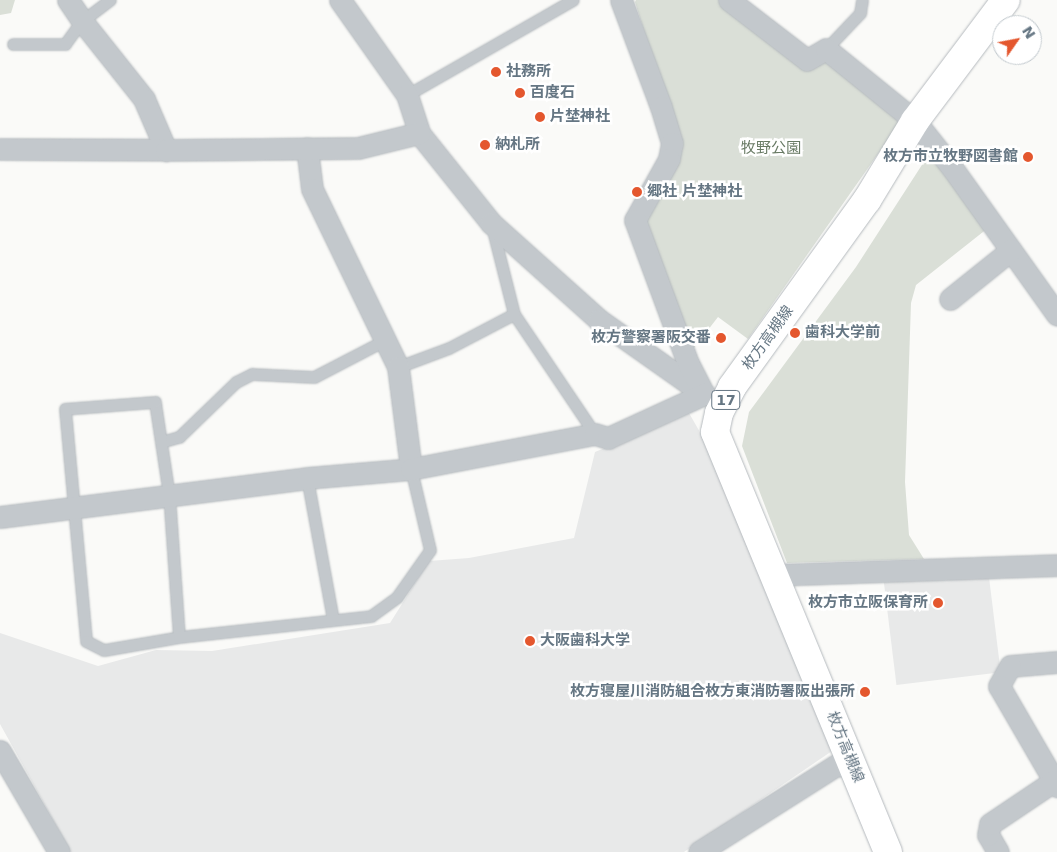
<!DOCTYPE html>
<meta charset="utf-8">
<style>
body{margin:0}
#map{position:relative;width:1057px;height:852px;overflow:hidden;background:#fafaf8;font-family:"DejaVu Sans","Noto Sans JP",sans-serif}
div>[style]{position:absolute}
[style*='--x']{left:calc(var(--x)*1px);top:calc(var(--y)*1px);width:calc(var(--w)*1px);rotate:calc(var(--a)*1deg)}
.built>*{inset:0;background:#e8e9e9;transform-origin:0 0}
.green>*{inset:0;background:#dadfd7}
.roads{filter:drop-shadow(0 0 1px #b5babe) drop-shadow(0 0 1px #b5babe)}
.service>*{height:11px;margin:-5.5px;padding:0 5.5px;transform-origin:5.5px;border-radius:5.5px;background:#c3c8cc}
.minor>*{height:21px;margin:-10.5px;padding:0 10.5px;transform-origin:10.5px;border-radius:10.5px;background:#c3c8cc}
.primary>*{height:28px;margin:-14px;padding:0 14px;transform-origin:14px;border-radius:14px;background:#fff}
.dots>*{width:14px;height:14px;translate:-50% -50%;box-sizing:border-box;border:2px solid #fff;border-radius:50%}
span{translate:-50% -50%;white-space:nowrap;text-align:center;line-height:1.15;-webkit-text-stroke:5px #fff;paint-order:stroke}
.shield-label span{padding:1px 4px;background:#fff;border:1px solid;border-radius:4px;-webkit-text-stroke-width:0}
.shield-label{font-size:14px;color:#657683;font-weight:700}
.poi-label{font-size:15px;color:#657683;font-weight:700}
.left{translate:0 -50%;text-align:left}
.right{translate:-100% -50%;text-align:right}
.park-label{font-size:15px;color:#687a64}
.street-label{font-size:15px;color:#657683}
.north{position:absolute;left:992px;top:15px;width:50px;height:50px;box-sizing:border-box;background:#fff;border:1px solid #c1c8cd;border-radius:50%;rotate:57deg;font-size:14px;font-weight:700;line-height:20px;text-align:center;color:#657683}
.north::after{content:'';display:block;margin:auto;width:18px;height:22px;background:#e4572e;clip-path:polygon(50% 0,100% 100%,50% 72%,0 100%)}
</style>
<div id="map">
<div class="built">
<div style="clip-path:polygon(689px 413px,701px 434px,832px 751px,684px 852px,71px 852px,0 724px,0 633px,98px 666px,156px 650px,212px 651px,390px 623px,429px 561px,469px 558px,574px 538px,595px 452px)"></div>
<div style="left:988px;top:569px;width:104px;height:105px;rotate:83deg"></div>
</div>
<div class="green">
<div style="clip-path:polygon(0 0,15px 0,11px 13px,0 15px)"></div>
<div style="clip-path:polygon(636px 0,719px 0,829px 64px,901px 121px,748px 339px,718px 317px,694px 348px,645px 229px,649px 213px,681px 152px,635px 2px)"></div>
<div style="clip-path:polygon(929px 154px,988px 228px,916px 285px,911px 303px,905px 482px,909px 535px,924px 559px,787px 563px,742px 446px,749px 412px,856px 267px)"></div>
</div>
<div class="roads">
<div class="service">
<div style="--x:13;--y:44;--w:52;--a:0"></div>
<div style="--x:65;--y:44;--w:29;--a:-54"></div>
<div style="--x:82;--y:21;--w:35;--a:-37"></div>
<div style="--x:826;--y:49;--w:50;--a:-46.6"></div>
<div style="--x:860;--y:13;--w:13;--a:-81"></div>
<div style="--x:407;--y:95;--w:191;--a:-29.8"></div>
<div style="--x:492;--y:227;--w:90;--a:75.8"></div>
<div style="--x:514;--y:314;--w:145;--a:56"></div>
<div style="--x:398;--y:367;--w:54;--a:-20.4"></div>
<div style="--x:449;--y:348;--w:73;--a:-27.6"></div>
<div style="--x:161;--y:442;--w:19;--a:-16"></div>
<div style="--x:179;--y:437;--w:79;--a:-44"></div>
<div style="--x:236;--y:382;--w:18;--a:-27"></div>
<div style="--x:252;--y:374;--w:62;--a:2.8"></div>
<div style="--x:314;--y:377;--w:80;--a:-27.5"></div>
<div style="--x:307;--y:478;--w:144;--a:79.6"></div>
<div style="--x:179;--y:637;--w:142;--a:-94"></div>
<div style="--x:169;--y:495;--w:94;--a:-98.6"></div>
<div style="--x:155;--y:402;--w:90;--a:175.6"></div>
<div style="--x:65;--y:409;--w:233;--a:84.8"></div>
<div style="--x:86;--y:641;--w:20;--a:27"></div>
<div style="--x:104;--y:650;--w:76;--a:-9.8"></div>
<div style="--x:179;--y:637;--w:193;--a:-6.2"></div>
<div style="--x:371;--y:616;--w:32;--a:-36"></div>
<div style="--x:397;--y:597;--w:57;--a:-54.9"></div>
<div style="--x:430;--y:550;--w:83;--a:-103.2"></div>
</div>
<div class="minor">
<div style="--x:68;--y:0;--w:25;--a:56"></div>
<div style="--x:82;--y:21;--w:100;--a:51.5"></div>
<div style="--x:144;--y:99;--w:56;--a:66.7"></div>
<div style="--x:340;--y:0;--w:116;--a:54.8"></div>
<div style="--x:407;--y:95;--w:40;--a:72"></div>
<div style="--x:419;--y:133;--w:115;--a:51.3"></div>
<div style="--x:491;--y:223;--w:145;--a:41.9"></div>
<div style="--x:599;--y:320;--w:128;--a:35.2"></div>
<div style="--x:621;--y:0;--w:114;--a:69.5"></div>
<div style="--x:661;--y:107;--w:38;--a:73"></div>
<div style="--x:672;--y:143;--w:16;--a:101"></div>
<div style="--x:669;--y:159;--w:70;--a:119.1"></div>
<div style="--x:635;--y:220;--w:153;--a:69.7"></div>
<div style="--x:688;--y:363;--w:31;--a:63"></div>
<div style="--x:729;--y:0;--w:98;--a:37.6"></div>
<div style="--x:807;--y:60;--w:22;--a:-30"></div>
<div style="--x:826;--y:49;--w:114;--a:39"></div>
<div style="--x:915;--y:121;--w:61;--a:51.6"></div>
<div style="--x:953;--y:169;--w:179;--a:54.5"></div>
<div style="--x:307;--y:148;--w:41;--a:83"></div>
<div style="--x:312;--y:189;--w:198;--a:64.2"></div>
<div style="--x:398;--y:367;--w:103;--a:82.7"></div>
<div style="--x:0;--y:149;--w:166;--a:0.3"></div>
<div style="--x:166;--y:150;--w:192;--a:-0.6"></div>
<div style="--x:358;--y:148;--w:63;--a:-13.8"></div>
<div style="--x:950;--y:299;--w:78;--a:-38.8"></div>
<div style="--x:0;--y:517;--w:309;--a:-7.2"></div>
<div style="--x:307;--y:478;--w:104;--a:-4.9"></div>
<div style="--x:411;--y:469;--w:187;--a:-10.8"></div>
<div style="--x:595;--y:434;--w:14;--a:17"></div>
<div style="--x:608;--y:438;--w:106;--a:-24.6"></div>
<div style="--x:776;--y:575;--w:281;--a:-2"></div>
<div style="--x:1057;--y:662;--w:47;--a:175.1"></div>
<div style="--x:1010;--y:666;--w:23;--a:119"></div>
<div style="--x:999;--y:686;--w:116;--a:59.9"></div>
<div style="--x:0;--y:751;--w:117;--a:59.7"></div>
<div style="--x:699;--y:852;--w:161;--a:-32.3"></div>
<div style="--x:835;--y:766;--w:16;--a:-7"></div>
<div style="--x:998;--y:852;--w:20;--a:-120"></div>
<div style="--x:988;--y:835;--w:11;--a:-80"></div>
<div style="--x:990;--y:824;--w:77;--a:-33.9"></div>
</div>
<div class="primary">
<div style="--x:888;--y:852;--w:454;--a:-112.4"></div>
<div style="--x:715;--y:432;--w:19;--a:-78"></div>
<div style="--x:719;--y:413;--w:29;--a:-63"></div>
<div style="--x:732;--y:387;--w:231;--a:-54.2"></div>
<div style="--x:867;--y:200;--w:92;--a:-58.7"></div>
<div style="--x:915;--y:121;--w:151;--a:-53.1"></div>
</div>
</div>
<div class="dots">
<div style="left:496px;top:72px;background:#e4572e"></div>
<div style="left:520px;top:93px;background:#e4572e"></div>
<div style="left:540px;top:117px;background:#e4572e"></div>
<div style="left:485px;top:145px;background:#e4572e"></div>
<div style="left:1028px;top:157px;background:#e4572e"></div>
<div style="left:637px;top:192px;background:#e4572e"></div>
<div style="left:795px;top:333px;background:#e4572e"></div>
<div style="left:721px;top:338px;background:#e4572e"></div>
<div style="left:938px;top:603px;background:#e4572e"></div>
<div style="left:530px;top:641px;background:#e4572e"></div>
<div style="left:865px;top:692px;background:#e4572e"></div>
</div>
<div class="shield-label">
<span style="left:726px;top:400px">17</span>
</div>
<div class="poi-label">
<span class="left" style="left:506px;top:72px">社務所</span>
<span class="left" style="left:530px;top:93px">百度石</span>
<span class="left" style="left:550px;top:117px">片埜神社</span>
<span class="left" style="left:495px;top:145px">納札所</span>
<span class="right" style="left:1018px;top:157px">枚方市立牧野図書館</span>
<span class="left" style="left:647px;top:192px">郷社 片埜神社</span>
<span class="left" style="left:805px;top:333px">歯科大学前</span>
<span class="right" style="left:711px;top:338px">枚方警察署阪交番</span>
<span class="right" style="left:928px;top:603px">枚方市立阪保育所</span>
<span class="left" style="left:540px;top:641px">大阪歯科大学</span>
<span class="right" style="left:855px;top:692px">枚方寝屋川消防組合枚方東消防署阪出張所</span>
</div>
<div class="park-label">
<span style="left:771px;top:149px">牧野公園</span>
</div>
<div class="street-label">
<span style="left:768px;top:338px;rotate:-54deg">枚方高槻線</span>
<span style="left:845px;top:747px;rotate:68deg">枚方高槻線</span>
</div>
<div class="north">N</div>
</div>
